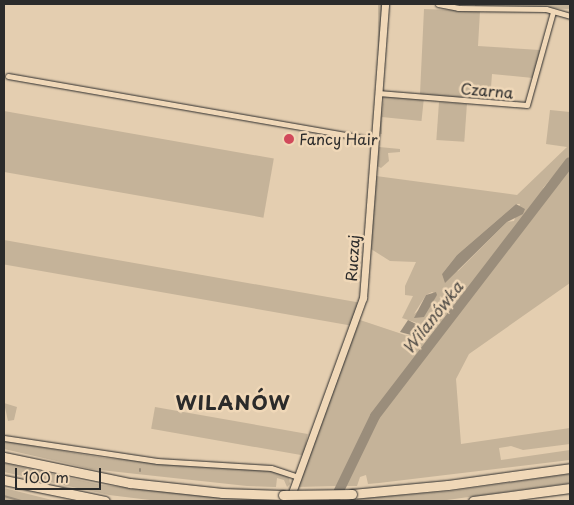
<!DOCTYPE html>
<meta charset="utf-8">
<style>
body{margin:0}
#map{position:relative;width:574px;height:505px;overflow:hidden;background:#e4ceb0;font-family:"Playpen Sans",sans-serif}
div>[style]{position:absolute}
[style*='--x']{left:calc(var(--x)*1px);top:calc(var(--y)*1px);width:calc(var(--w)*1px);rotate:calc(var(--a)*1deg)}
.green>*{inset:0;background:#c5b399;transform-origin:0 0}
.water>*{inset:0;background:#9a8d7b}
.stream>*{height:2px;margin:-1px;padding:0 1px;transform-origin:1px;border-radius:1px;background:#9a8d7b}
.river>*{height:10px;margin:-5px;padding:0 5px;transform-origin:5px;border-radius:5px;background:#9a8d7b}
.roads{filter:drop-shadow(0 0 1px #2b2b2b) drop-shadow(0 0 1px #2b2b2b)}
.street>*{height:5px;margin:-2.5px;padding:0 2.5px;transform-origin:2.5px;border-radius:2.5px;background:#f0d8b8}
.secondary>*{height:7px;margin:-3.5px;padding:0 3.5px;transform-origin:3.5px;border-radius:3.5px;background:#f0d8b8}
.highway>*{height:9px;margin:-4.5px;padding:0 4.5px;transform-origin:4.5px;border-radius:4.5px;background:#f0d8b8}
.bridges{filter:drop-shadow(0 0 1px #2b2b2b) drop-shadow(0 0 1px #2b2b2b)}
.highway-bridge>*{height:9px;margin:-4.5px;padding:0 4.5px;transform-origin:4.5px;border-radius:4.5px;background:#f0d8b8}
.dots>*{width:14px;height:14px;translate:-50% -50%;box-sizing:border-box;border:2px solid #f0d8b8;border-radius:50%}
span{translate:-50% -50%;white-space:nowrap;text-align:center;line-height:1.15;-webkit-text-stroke:5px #f0d8b8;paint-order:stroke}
.street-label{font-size:15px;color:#2b2b2b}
.poi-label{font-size:15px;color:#2b2b2b}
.left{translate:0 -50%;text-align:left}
.water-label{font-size:16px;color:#4c4843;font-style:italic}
.district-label{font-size:20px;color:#2b2b2b;font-weight:700;letter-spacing:1px}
.frame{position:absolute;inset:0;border:5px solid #2b2b2b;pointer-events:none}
.scale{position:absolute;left:15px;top:468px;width:86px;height:22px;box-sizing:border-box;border:2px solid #2b2b2b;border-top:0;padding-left:6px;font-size:15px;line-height:18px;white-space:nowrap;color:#2b2b2b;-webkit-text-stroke:4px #f0d8b8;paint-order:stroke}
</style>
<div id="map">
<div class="green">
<div style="left:378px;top:4px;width:4px;height:130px"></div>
<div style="clip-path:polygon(475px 4px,570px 4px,570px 9px,475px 6px)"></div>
<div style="clip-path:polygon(424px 9px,480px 11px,478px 46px,540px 50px,533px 78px,492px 74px,490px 101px,420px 94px)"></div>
<div style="left:384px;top:95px;width:40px;height:22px;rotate:6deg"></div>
<div style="left:439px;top:102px;width:28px;height:38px;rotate:4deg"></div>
<div style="clip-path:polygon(evenodd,550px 110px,570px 112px,570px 156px,543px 188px,541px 197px,516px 230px,520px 231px,570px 167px,570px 283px,469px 354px,456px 379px,461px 444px,570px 428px,570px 444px,523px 450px,511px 446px,499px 448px,501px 460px,570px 450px,570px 460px,379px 483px,368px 484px,366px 475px,360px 477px,357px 486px,344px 486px,354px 463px,350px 463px,337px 486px,295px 487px,360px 320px,405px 335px,411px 335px,417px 323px,402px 318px,413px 296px,405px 295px,405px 286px,416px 262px,390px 261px,371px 249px,376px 176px,517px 195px,567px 147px,546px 144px,550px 110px,516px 204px,520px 204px,514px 221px,507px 222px,458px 271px,442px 274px,457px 255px,516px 204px,550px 110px,432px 292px,437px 295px,414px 314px,426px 295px,432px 292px)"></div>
<div style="left:4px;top:111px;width:274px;height:60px;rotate:10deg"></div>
<div style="clip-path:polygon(379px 147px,400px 149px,400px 152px,388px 153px,389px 161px,381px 168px,377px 166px)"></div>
<div style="left:4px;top:240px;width:359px;height:24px;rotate:10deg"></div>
<div style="clip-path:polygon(4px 403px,17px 407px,14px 420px,8px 421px)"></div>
<div style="left:155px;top:407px;width:155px;height:22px;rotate:10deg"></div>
<div style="clip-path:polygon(4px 441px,105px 458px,269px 470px,289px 477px,290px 484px,287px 487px,284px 480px,277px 478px,276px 487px,247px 486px,91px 469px,4px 449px)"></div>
<div style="clip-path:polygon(4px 463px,102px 485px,272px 501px,158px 501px,109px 495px,4px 472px)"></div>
<div style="clip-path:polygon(570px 474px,570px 483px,447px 500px,357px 501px,357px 499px,451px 491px)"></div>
<div style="clip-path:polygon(4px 488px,52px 500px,58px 501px,4px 501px)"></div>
</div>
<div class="water">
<div style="clip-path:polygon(516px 204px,525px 209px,523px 214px,507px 222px,445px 283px,442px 274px,457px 255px)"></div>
<div style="clip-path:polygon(436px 292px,437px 295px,424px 317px,414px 318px,426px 295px)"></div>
<div style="clip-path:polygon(408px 320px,418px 325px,411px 335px,400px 332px)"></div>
</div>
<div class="stream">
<div style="--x:140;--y:469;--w:2;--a:90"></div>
<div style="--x:4;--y:496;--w:19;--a:16"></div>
</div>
<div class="river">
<div style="--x:334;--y:501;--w:94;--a:-64.2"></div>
<div style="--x:375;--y:416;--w:320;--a:-52.5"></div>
</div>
<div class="roads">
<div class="street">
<div style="--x:438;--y:4;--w:20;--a:11"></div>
<div style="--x:458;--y:8;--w:88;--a:0.7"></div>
<div style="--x:546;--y:9;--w:25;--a:16"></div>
<div style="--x:8;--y:76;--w:373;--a:9.9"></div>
<div style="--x:378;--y:93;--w:149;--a:4.6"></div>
<div style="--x:527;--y:105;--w:97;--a:-74.4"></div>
<div style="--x:4;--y:438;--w:155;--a:8.5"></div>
<div style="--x:157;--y:461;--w:114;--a:3.5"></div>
<div style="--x:271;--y:468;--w:26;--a:18"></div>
</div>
<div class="secondary">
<div style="--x:289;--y:501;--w:216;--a:-70"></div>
<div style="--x:363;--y:298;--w:295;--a:-85.7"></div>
</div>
<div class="highway">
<div style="--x:4;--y:457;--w:129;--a:11.7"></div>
<div style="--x:130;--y:483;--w:93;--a:6.2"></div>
<div style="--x:222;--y:493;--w:61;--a:1.9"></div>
<div style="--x:4;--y:480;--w:103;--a:11.7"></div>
<div style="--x:352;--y:494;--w:96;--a:-5.4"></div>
<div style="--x:448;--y:485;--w:123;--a:-7.9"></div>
<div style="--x:473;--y:501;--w:98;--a:-7.6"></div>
</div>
</div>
<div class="bridges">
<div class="highway-bridge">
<div style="--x:283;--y:495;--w:69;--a:-0.8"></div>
</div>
</div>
<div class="dots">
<div style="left:289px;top:139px;background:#d1495b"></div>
</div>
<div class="street-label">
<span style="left:487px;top:90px;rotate:5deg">Czarna</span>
<span style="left:352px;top:258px;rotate:-86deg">Ruczaj</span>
</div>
<div class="poi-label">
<span class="left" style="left:299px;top:139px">Fancy Hair</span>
</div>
<div class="water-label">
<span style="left:432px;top:317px;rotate:-52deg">Wilanówka</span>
</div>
<div class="district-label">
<span style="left:233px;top:402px">WILANÓW</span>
</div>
<div class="frame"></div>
<div class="scale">100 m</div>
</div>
